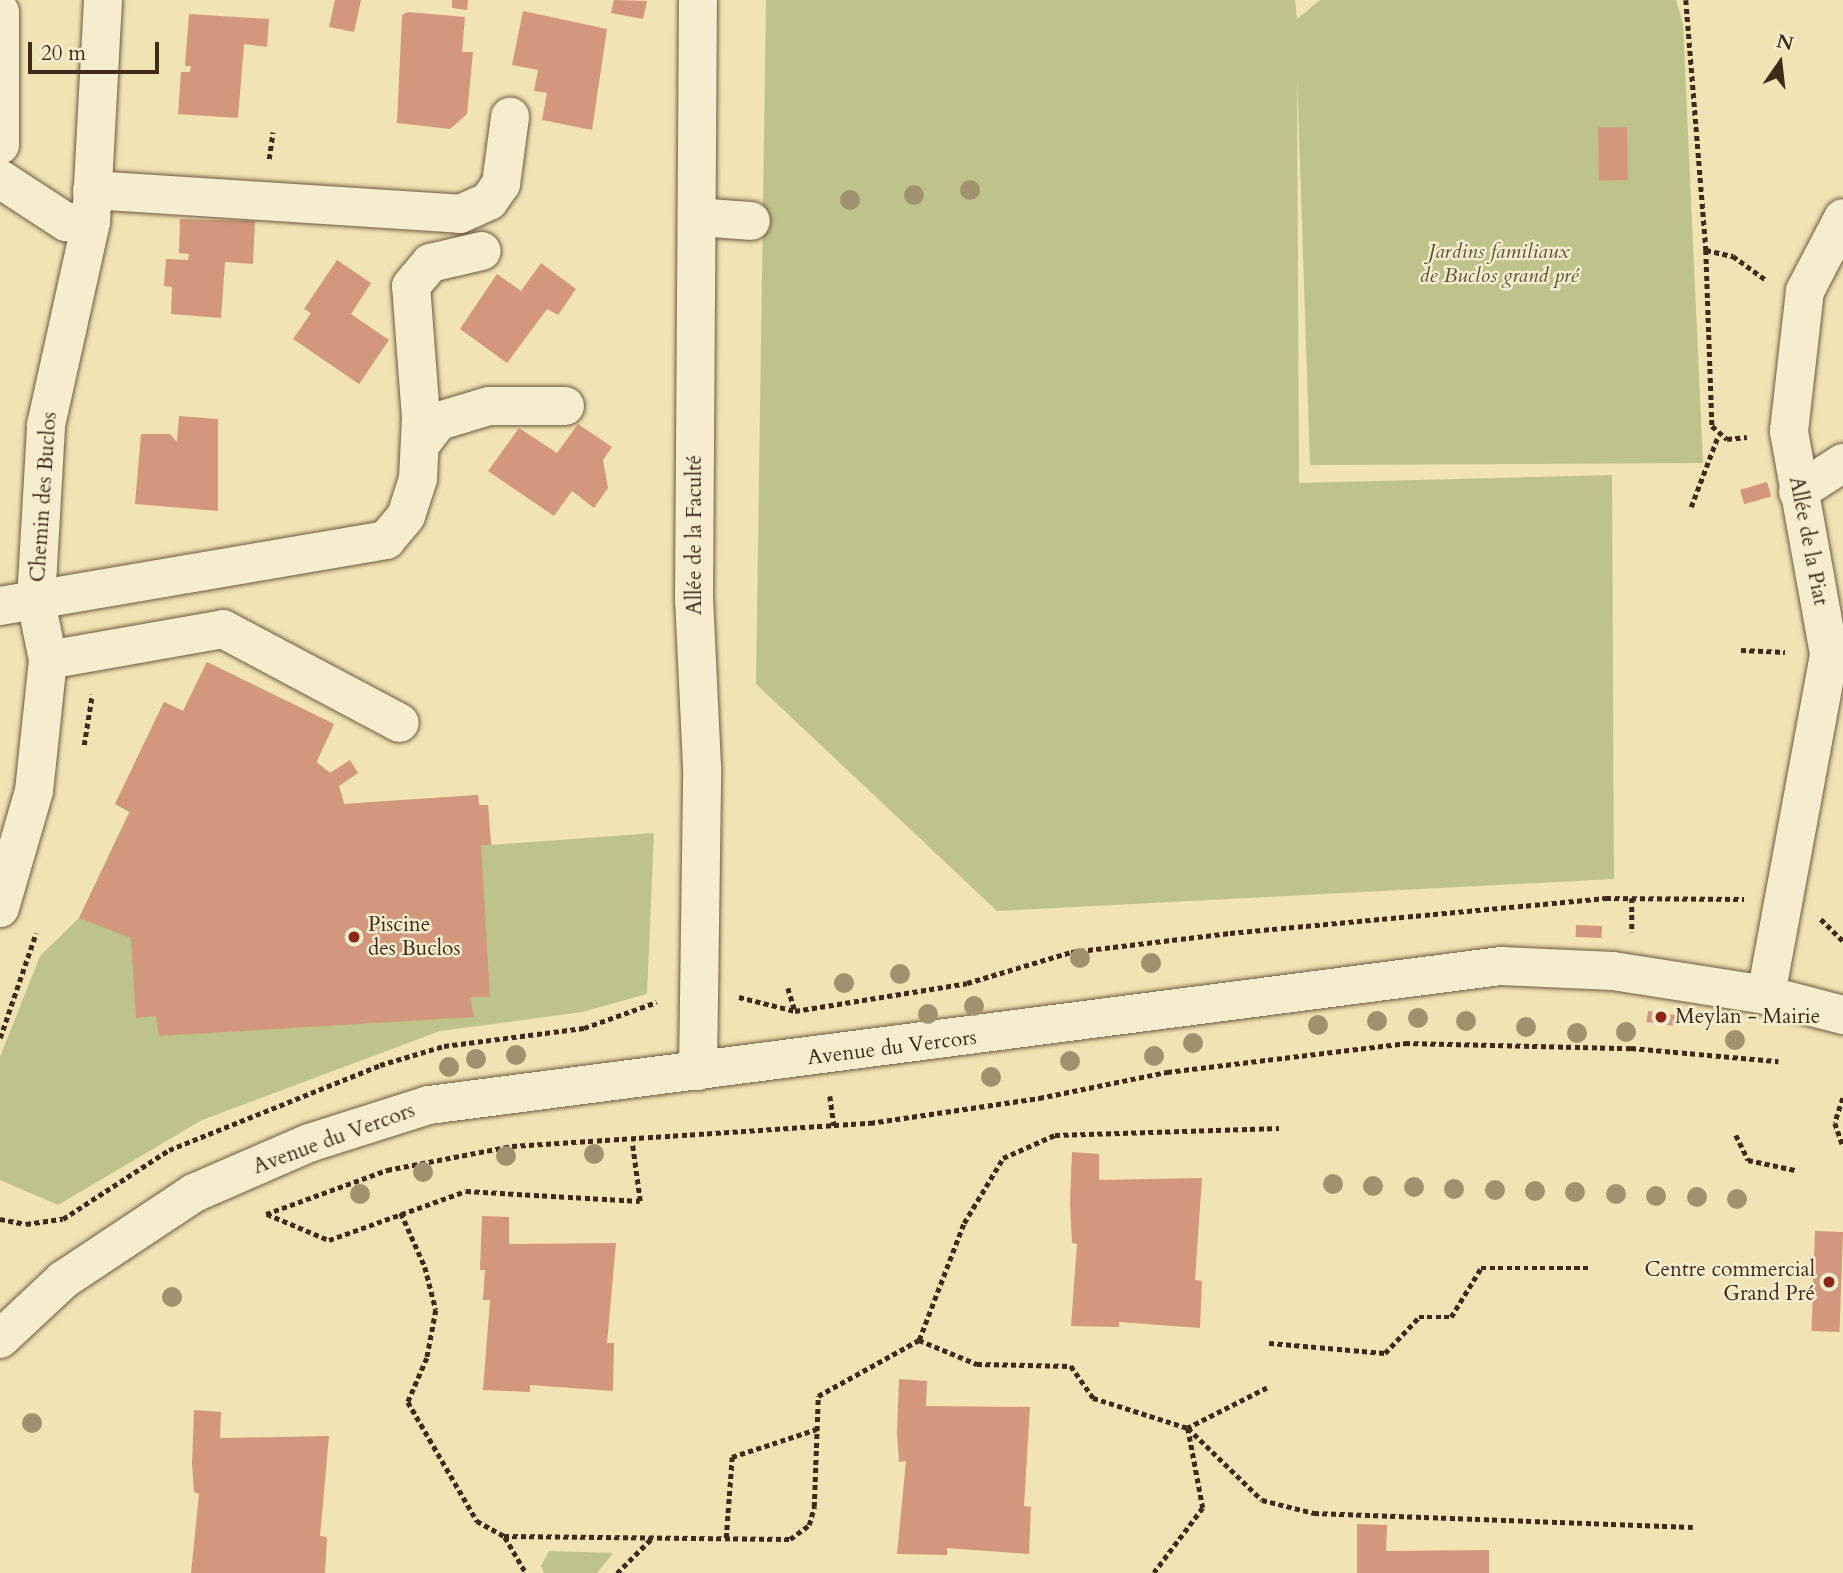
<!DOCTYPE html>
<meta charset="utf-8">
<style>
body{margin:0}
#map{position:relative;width:1843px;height:1573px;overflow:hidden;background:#f1e3b3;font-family:Cardo,serif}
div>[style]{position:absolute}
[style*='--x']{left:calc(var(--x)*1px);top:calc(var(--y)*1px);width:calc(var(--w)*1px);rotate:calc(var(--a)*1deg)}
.green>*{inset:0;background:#bdc38a}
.building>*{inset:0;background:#d3977d;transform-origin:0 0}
.path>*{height:4.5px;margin-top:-2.25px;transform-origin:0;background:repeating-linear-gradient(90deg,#41291c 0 5px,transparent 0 8.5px)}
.roads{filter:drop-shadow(0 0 2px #6d5842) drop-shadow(0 0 2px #6d5842)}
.minor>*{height:38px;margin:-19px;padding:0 19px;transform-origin:19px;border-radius:19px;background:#f6edce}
.trees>*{width:20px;height:20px;margin:-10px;border-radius:50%;background:#a1926f}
.dots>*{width:19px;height:19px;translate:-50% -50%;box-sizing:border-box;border:4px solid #f6edce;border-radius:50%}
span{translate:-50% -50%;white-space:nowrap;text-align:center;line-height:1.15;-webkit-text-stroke:5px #f6edce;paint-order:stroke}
.park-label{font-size:21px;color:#605038;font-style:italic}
.street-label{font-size:21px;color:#41291c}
.poi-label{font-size:21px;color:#41291c}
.left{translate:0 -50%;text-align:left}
.right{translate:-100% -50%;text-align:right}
.north{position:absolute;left:1745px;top:28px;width:70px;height:70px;-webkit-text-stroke:5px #f6edce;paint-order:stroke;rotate:14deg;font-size:19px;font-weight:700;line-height:28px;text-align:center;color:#41291c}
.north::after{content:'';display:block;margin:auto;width:24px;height:32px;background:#41291c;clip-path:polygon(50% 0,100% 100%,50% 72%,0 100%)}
.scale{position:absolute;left:28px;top:42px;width:131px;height:32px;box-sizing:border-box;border:4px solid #41291c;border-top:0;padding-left:9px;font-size:21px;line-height:24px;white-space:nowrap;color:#41291c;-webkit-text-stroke:5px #f6edce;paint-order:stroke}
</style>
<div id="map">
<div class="green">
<div style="clip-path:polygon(766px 0,1295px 0,1297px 19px,1320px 0,1676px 0,1683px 24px,1703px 463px,1310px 465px,1297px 74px,1299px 483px,1612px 475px,1614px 879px,997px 911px,756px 684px)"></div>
<div style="clip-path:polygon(207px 662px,334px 724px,317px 762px,330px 773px,350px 760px,339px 786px,344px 804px,478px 795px,479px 805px,488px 805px,491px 845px,654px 833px,647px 994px,582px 1012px,440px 1031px,202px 1120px,58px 1205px,0 1180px,0 1057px,40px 956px,79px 918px,129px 812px,115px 804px,164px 702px,183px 711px)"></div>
<div style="clip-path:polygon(549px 1551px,613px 1553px,597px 1573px,544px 1573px,541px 1566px)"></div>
</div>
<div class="building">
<div style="clip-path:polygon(335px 0,361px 0,354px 32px,329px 27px)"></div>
<div style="clip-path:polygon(452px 0,468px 0,467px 10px,452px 8px)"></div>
<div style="clip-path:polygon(614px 0,647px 1px,643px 19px,611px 13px)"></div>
<div style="clip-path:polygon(523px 11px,607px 29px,592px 130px,542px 120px,547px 93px,534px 91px,538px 70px,512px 65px)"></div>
<div style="clip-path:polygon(408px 12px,465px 17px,462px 52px,473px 52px,467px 114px,450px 129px,397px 123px,402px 15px)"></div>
<div style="clip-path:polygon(189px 14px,269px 19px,267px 47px,244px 44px,238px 118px,178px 114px,181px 72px,190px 72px,191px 66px,185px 66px)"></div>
<div style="left:1627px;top:127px;width:53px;height:29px;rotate:89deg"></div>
<div style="clip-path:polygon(180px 219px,255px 221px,253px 264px,225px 262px,221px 318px,171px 314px,172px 287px,164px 286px,166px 259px,188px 260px,189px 254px,179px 253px)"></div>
<div style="clip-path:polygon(337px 260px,371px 283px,351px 314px,389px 340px,359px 384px,293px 339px,311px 313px,304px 309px)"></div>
<div style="clip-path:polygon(541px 263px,576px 289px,558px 315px,547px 309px,507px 363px,460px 329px,497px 274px,521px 291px)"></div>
<div style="clip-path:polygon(179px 416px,218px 419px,218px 511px,135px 504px,141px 434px,170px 434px,177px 442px)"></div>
<div style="clip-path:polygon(578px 424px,612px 447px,603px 460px,608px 488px,594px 508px,572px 491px,554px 516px,488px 471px,519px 428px,557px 453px)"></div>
<div style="left:1767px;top:482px;width:15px;height:28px;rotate:74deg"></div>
<div style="clip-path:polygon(207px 662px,334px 724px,316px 762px,330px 773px,350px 760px,358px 773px,339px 786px,344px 804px,478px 795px,479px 805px,488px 805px,491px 845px,481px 845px,490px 997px,470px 997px,474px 1017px,159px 1036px,156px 1016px,136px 1018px,131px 938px,79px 918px,130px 812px,115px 804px,164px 702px,183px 711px)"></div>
<div style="left:1576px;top:925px;width:26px;height:12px;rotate:2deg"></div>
<div style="left:1648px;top:1011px;width:27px;height:11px;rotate:8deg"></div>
<div style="clip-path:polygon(1072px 1152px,1099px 1154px,1099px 1180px,1202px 1178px,1195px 1280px,1202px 1281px,1200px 1328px,1119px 1322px,1119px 1327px,1071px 1326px,1077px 1244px,1072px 1243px,1070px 1204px)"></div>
<div style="clip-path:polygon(482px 1216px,509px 1217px,509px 1244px,616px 1243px,607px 1343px,614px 1343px,613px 1391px,530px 1385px,530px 1392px,483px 1390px,490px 1300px,483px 1300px,485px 1270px,480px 1270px)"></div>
<div style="left:1815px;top:1231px;width:28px;height:100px;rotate:2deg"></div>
<div style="clip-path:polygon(899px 1379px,927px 1381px,926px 1406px,1030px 1407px,1024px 1506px,1031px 1507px,1029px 1554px,947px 1548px,947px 1555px,897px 1554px,906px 1461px,899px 1462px,897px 1433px)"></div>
<div style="clip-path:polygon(194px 1410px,221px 1412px,220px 1438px,329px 1436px,320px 1536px,327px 1537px,325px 1573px,191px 1573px,199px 1494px,194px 1492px,192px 1464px)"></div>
<div style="clip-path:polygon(1357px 1524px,1387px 1525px,1386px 1551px,1489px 1550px,1489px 1573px,1357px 1573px)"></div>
</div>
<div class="path">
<div style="--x:1686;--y:0;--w:251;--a:85.4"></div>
<div style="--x:1706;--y:250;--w:176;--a:88"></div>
<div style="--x:1712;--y:426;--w:20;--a:41"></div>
<div style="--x:1727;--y:439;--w:20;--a:-6"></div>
<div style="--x:269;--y:159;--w:27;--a:-82"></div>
<div style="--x:1706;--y:250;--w:28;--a:13"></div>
<div style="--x:1733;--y:256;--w:41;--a:36"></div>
<div style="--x:1691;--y:507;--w:76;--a:-69.2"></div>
<div style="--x:1741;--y:650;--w:44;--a:2.6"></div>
<div style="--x:84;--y:745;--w:51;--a:-80.9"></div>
<div style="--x:1632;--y:898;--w:34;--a:90"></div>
<div style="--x:1821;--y:919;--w:31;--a:45"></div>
<div style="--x:788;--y:988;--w:24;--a:73"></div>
<div style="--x:739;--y:997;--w:58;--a:14"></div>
<div style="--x:795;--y:1011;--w:174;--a:-9.2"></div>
<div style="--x:967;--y:983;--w:109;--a:-16.6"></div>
<div style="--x:1071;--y:952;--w:160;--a:-6.8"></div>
<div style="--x:1230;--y:933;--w:378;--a:-5.3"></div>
<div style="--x:1606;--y:898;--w:138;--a:0.4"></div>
<div style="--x:0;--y:1038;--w:111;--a:-71.1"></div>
<div style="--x:830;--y:1096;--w:30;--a:82"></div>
<div style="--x:1843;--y:1098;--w:26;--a:108"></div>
<div style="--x:1835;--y:1123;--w:24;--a:71"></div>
<div style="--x:1736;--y:1135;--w:28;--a:64"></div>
<div style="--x:1748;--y:1160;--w:48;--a:12"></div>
<div style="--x:401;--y:1213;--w:59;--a:66"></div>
<div style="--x:425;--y:1267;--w:44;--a:75.7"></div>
<div style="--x:436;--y:1310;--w:49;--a:100.6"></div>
<div style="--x:427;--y:1358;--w:48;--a:113.4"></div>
<div style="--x:408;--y:1402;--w:138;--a:59.9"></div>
<div style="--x:477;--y:1521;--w:31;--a:29"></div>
<div style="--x:504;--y:1536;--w:286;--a:0.6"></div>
<div style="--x:790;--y:1539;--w:24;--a:-36"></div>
<div style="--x:809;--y:1525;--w:19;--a:-74"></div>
<div style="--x:814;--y:1507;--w:111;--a:-87.9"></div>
<div style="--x:818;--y:1396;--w:115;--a:-29"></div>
<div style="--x:919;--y:1340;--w:125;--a:-69"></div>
<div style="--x:964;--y:1223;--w:76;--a:-59"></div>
<div style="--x:1003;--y:1158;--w:57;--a:-23.9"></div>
<div style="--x:1055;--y:1135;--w:224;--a:-1.8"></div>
<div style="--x:266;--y:1214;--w:129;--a:-20"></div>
<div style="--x:387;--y:1170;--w:127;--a:-10.9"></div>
<div style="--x:512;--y:1146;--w:359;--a:-3.7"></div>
<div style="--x:870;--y:1123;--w:171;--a:-8.4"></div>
<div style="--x:1039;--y:1098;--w:131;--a:-11.5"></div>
<div style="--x:1167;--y:1072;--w:240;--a:-6.9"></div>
<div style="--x:1405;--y:1043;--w:226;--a:1.3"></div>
<div style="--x:1631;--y:1048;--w:148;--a:5.1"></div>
<div style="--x:267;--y:1214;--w:67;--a:22.8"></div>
<div style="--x:329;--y:1240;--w:145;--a:-19.7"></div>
<div style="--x:466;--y:1191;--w:174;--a:3.3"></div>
<div style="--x:640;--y:1201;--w:60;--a:-97.7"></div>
<div style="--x:0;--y:1219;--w:26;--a:11"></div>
<div style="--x:26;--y:1224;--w:37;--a:-8"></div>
<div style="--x:63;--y:1219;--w:126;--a:-33.1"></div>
<div style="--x:169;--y:1150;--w:227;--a:-21.9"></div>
<div style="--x:380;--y:1065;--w:67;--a:-16.5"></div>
<div style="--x:444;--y:1046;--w:141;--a:-7.3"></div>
<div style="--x:584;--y:1028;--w:77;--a:-19.6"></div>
<div style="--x:919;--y:1340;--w:63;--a:22.5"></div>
<div style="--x:977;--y:1364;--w:94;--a:1.2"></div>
<div style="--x:1071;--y:1366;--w:39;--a:55"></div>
<div style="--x:1093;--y:1398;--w:100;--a:17.5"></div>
<div style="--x:1188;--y:1428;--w:81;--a:79.4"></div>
<div style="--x:1203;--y:1508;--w:81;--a:127"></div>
<div style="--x:1269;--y:1343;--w:116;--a:4.9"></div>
<div style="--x:1385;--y:1353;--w:50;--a:-46.6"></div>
<div style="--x:1419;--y:1317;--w:32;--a:0"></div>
<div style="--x:1451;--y:1317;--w:57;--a:-58.5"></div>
<div style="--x:1481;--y:1268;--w:110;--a:0"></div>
<div style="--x:1267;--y:1388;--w:89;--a:153.1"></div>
<div style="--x:1188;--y:1428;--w:103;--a:44.2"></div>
<div style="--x:1262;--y:1500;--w:54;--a:14"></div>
<div style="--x:1314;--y:1513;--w:379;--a:2.1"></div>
<div style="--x:505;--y:1537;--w:42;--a:59.7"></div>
<div style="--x:726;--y:1538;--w:81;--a:-85.8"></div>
<div style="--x:732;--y:1457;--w:89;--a:-18.2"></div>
<div style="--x:617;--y:1573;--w:51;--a:-45"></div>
</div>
<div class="roads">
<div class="minor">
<div style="--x:0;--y:12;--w:133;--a:90"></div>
<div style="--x:0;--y:179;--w:79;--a:33.1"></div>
<div style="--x:66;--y:222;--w:25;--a:0"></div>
<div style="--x:92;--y:190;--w:369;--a:3.7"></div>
<div style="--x:460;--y:214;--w:32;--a:-24"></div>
<div style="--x:489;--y:201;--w:21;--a:-55"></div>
<div style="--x:501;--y:184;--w:68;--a:-82.3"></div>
<div style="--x:697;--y:217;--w:54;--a:4.2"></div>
<div style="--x:420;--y:445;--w:31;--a:-52"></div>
<div style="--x:439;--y:421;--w:52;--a:-16.7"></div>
<div style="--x:489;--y:406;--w:76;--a:0"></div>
<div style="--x:1798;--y:492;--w:54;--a:-32.8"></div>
<div style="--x:0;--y:606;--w:392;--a:-9.7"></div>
<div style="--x:386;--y:540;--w:31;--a:-50"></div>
<div style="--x:406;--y:516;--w:39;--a:-72"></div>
<div style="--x:418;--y:479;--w:61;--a:-87.2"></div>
<div style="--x:421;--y:418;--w:132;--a:-94.3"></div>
<div style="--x:411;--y:286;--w:30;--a:-50"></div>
<div style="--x:430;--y:263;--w:53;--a:-13"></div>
<div style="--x:48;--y:660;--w:178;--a:-10"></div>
<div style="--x:223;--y:629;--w:200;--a:28"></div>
<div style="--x:0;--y:908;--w:122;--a:-73.8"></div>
<div style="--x:34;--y:791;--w:132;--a:-83.9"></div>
<div style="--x:48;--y:660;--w:60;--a:-101.5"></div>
<div style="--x:36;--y:601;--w:176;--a:-86.7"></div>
<div style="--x:46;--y:425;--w:208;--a:-77.5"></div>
<div style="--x:91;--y:222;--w:222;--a:-86.9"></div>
<div style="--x:1766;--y:995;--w:347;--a:-79.5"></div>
<div style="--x:1829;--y:654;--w:227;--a:-100.2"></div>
<div style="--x:1789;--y:431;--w:141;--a:-83.5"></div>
<div style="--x:1805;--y:291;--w:82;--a:-62.5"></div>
<div style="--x:698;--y:1071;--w:304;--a:-89.2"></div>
<div style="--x:702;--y:767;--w:167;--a:-92.7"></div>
<div style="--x:694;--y:600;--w:600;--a:-89.62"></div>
<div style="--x:0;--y:1339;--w:86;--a:-43.1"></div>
<div style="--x:63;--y:1280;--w:157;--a:-33.6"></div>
<div style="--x:194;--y:1193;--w:125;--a:-23.5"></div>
<div style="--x:309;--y:1143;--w:126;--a:-17.6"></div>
<div style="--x:429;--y:1105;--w:1081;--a:-7.39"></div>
<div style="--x:1501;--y:966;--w:112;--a:2.6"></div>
<div style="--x:1613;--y:971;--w:155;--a:8.9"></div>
<div style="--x:1766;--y:995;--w:80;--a:14.6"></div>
</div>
</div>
<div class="trees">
<div style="left:970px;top:190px"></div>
<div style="left:914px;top:195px"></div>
<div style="left:850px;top:200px"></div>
<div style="left:1080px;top:958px"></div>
<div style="left:1151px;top:963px"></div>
<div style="left:900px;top:974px"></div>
<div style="left:844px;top:983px"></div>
<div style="left:974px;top:1006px"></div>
<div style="left:928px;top:1014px"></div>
<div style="left:1418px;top:1018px"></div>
<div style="left:1377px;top:1021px"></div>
<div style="left:1466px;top:1021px"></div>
<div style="left:1318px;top:1025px"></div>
<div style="left:1526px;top:1027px"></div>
<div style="left:1626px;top:1032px"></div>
<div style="left:1577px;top:1033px"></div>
<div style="left:1735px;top:1040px"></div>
<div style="left:1193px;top:1043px"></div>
<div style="left:516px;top:1055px"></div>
<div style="left:1154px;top:1056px"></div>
<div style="left:476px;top:1059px"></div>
<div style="left:1070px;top:1061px"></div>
<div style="left:449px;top:1067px"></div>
<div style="left:991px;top:1077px"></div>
<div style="left:594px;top:1154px"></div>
<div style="left:506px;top:1156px"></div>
<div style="left:423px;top:1172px"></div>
<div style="left:1333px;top:1184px"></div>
<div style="left:1373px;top:1186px"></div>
<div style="left:1414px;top:1187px"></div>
<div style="left:1454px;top:1189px"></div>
<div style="left:1495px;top:1190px"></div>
<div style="left:1535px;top:1191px"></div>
<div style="left:1575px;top:1192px"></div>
<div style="left:360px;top:1194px"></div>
<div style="left:1616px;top:1194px"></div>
<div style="left:1656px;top:1196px"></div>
<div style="left:1697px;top:1197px"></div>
<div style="left:1737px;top:1199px"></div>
<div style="left:172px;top:1297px"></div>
<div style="left:32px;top:1423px"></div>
</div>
<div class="dots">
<div style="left:354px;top:937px;background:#8f2418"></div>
<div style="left:1661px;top:1017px;background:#8f2418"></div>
<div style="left:1829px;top:1282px;background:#8f2418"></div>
</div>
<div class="park-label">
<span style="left:1499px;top:264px">Jardins familiaux<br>de Buclos grand pré</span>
</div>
<div class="street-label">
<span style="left:44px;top:497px;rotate:-86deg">Chemin des Buclos</span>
<span style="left:695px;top:535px;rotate:-90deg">Allée de la Faculté</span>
<span style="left:1808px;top:541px;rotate:79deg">Allée de la Piat</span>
<span style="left:892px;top:1048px;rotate:-7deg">Avenue du Vercors</span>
<span style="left:334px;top:1139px;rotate:-20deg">Avenue du Vercors</span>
</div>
<div class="poi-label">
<span class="left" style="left:368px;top:937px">Piscine<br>des Buclos</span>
<span class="left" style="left:1675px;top:1017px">Meylan - Mairie</span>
<span class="right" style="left:1815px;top:1282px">Centre commercial<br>Grand Pré</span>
</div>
<div class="north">N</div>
<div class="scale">20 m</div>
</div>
